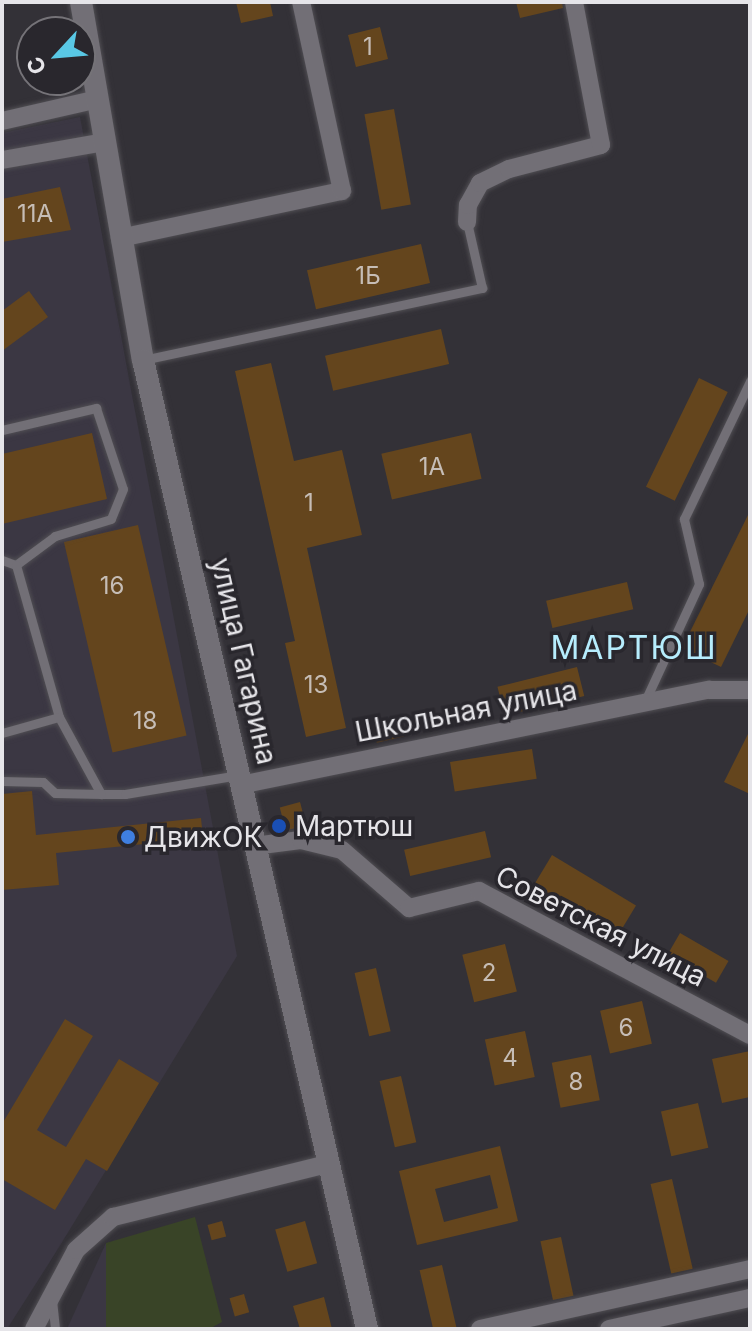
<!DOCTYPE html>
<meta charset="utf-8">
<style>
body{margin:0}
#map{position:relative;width:752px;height:1331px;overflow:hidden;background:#333137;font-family:Inter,sans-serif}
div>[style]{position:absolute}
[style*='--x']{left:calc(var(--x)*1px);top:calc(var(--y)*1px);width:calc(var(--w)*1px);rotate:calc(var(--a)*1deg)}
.built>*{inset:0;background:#3b3743}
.green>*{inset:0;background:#394427}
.building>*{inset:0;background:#64451d;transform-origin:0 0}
.roads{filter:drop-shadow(0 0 2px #504e53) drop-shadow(0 0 2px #504e53)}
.service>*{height:9px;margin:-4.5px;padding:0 4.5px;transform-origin:4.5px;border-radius:4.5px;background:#726f76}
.minor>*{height:18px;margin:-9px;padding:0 9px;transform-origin:9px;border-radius:9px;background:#726f76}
.secondary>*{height:22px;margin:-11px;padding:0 11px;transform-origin:11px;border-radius:11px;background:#726f76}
.dots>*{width:22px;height:22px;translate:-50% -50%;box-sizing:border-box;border:4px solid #29272d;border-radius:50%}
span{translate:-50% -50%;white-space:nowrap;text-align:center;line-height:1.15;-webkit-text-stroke:7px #29272d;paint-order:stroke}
.number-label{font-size:24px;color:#c6bdb6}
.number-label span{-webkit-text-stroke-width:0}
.street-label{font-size:28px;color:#e6e5e9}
.poi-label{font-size:28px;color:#e6e5e9}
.left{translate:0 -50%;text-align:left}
.quarter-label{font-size:32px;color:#b6edfd;letter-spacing:2px}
.frame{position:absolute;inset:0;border:4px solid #e6e5e9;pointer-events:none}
.north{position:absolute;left:16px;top:16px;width:80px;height:80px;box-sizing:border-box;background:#29272d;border:2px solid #757378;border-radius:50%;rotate:244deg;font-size:22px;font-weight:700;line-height:32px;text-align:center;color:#e6e5e9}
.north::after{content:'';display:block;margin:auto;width:28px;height:36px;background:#59c8e5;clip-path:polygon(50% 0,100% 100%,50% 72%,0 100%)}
</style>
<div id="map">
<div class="built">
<div style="clip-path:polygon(80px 117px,237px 956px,56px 1252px,7px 1329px,2px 1329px,2px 133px)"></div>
<div style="clip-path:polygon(106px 1243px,106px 1329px,67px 1329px)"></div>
</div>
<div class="green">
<div style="clip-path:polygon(195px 1217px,222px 1322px,209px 1329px,106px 1329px,106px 1243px)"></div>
</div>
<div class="building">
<div style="clip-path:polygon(236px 2px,270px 2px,273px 16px,241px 23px)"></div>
<div style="clip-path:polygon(516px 2px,562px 2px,563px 8px,520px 18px)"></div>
<div style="left:380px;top:27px;width:33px;height:33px;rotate:76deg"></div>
<div style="left:394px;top:109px;width:97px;height:30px;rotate:80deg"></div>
<div style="clip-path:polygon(60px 187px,71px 230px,2px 242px,2px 199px)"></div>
<div style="left:421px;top:244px;width:40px;height:117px;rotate:77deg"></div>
<div style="clip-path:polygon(29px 291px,48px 317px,2px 351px,2px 311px)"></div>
<div style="left:441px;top:329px;width:36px;height:119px;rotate:77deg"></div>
<div style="clip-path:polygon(271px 363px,294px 461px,342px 450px,362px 535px,307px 548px,346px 728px,306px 737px,285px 643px,295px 641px,235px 371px)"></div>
<div style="left:699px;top:378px;width:32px;height:121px;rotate:26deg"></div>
<div style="clip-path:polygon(92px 433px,107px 499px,2px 524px,2px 454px)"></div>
<div style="left:471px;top:433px;width:47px;height:92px;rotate:77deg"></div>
<div style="clip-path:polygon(750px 511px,750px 608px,721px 667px,682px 648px)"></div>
<div style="left:138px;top:525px;width:216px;height:76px;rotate:77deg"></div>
<div style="left:627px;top:582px;width:28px;height:83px;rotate:77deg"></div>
<div style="left:577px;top:667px;width:30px;height:82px;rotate:76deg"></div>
<div style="left:400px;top:719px;width:18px;height:28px;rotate:77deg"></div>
<div style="clip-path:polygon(750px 730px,750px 794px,724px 782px)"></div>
<div style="left:532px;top:749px;width:30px;height:83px;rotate:81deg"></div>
<div style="clip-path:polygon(32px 791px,36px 835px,201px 818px,203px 838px,56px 853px,59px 885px,2px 890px,2px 794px)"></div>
<div style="left:300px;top:802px;width:24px;height:21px;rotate:75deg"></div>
<div style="left:485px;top:831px;width:27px;height:83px;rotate:77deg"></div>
<div style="left:552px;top:855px;width:98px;height:36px;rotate:31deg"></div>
<div style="left:680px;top:933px;width:56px;height:25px;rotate:30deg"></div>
<div style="left:505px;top:944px;width:49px;height:44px;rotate:76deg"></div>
<div style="left:376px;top:968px;width:65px;height:22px;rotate:77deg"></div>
<div style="left:642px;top:1001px;width:44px;height:43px;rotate:77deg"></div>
<div style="clip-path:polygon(65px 1019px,93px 1036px,37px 1130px,66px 1147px,119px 1059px,159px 1083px,107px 1171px,86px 1159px,55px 1210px,2px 1179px,2px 1124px)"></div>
<div style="left:525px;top:1031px;width:47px;height:41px;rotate:78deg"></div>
<div style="clip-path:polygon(750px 1051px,750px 1097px,722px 1103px,712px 1059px)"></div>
<div style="left:591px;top:1055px;width:46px;height:40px;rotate:79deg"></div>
<div style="left:401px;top:1076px;width:68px;height:22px;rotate:77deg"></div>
<div style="left:698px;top:1103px;width:46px;height:38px;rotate:77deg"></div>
<div style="clip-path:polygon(evenodd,500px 1146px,518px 1221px,417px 1245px,399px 1171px,500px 1146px,490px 1175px,498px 1208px,444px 1222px,435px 1189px,490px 1175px)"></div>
<div style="left:672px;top:1179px;width:92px;height:22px;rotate:77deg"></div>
<div style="left:222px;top:1221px;width:16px;height:15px;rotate:75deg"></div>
<div style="left:305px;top:1221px;width:44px;height:31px;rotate:74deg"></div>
<div style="left:561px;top:1237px;width:60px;height:21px;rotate:78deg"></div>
<div style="left:442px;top:1265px;width:66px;height:23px;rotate:77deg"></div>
<div style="left:244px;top:1294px;width:19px;height:15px;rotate:74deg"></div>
<div style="clip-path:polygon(324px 1297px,332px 1329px,300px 1329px,293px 1306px)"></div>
</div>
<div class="roads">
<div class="service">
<div style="--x:143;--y:360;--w:347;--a:-12"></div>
<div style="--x:482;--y:288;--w:68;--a:-102.8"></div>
<div style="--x:2;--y:430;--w:97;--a:-13.2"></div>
<div style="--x:96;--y:408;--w:85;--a:71.6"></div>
<div style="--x:123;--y:489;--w:32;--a:112"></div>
<div style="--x:111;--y:519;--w:59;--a:163.1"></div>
<div style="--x:55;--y:536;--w:49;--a:143.4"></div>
<div style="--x:2;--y:560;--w:15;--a:20"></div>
<div style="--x:16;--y:565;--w:158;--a:74.2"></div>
<div style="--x:59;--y:717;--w:88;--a:61.4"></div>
<div style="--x:101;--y:794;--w:24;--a:0"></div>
<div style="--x:125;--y:794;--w:115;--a:-9.5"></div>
<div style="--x:645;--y:701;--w:129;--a:-65.2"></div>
<div style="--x:699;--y:584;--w:67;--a:-103"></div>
<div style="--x:684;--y:519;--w:153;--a:-64.4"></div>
<div style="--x:2;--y:733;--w:59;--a:-15.7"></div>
<div style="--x:2;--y:781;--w:41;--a:1.4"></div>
<div style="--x:43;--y:782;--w:16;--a:43"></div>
<div style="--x:55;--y:793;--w:46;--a:1.2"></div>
<div style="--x:52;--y:1300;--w:29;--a:84"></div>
</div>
<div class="minor">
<div style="--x:2;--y:121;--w:98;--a:-12.9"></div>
<div style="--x:2;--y:160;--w:105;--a:-9.9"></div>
<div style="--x:467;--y:222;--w:17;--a:-87"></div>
<div style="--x:468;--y:205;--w:25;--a:-61"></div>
<div style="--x:480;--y:183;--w:32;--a:-26"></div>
<div style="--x:509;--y:169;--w:95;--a:-14.6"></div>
<div style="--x:601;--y:145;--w:146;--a:-100.7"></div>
<div style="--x:120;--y:238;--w:227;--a:-12"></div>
<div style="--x:342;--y:191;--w:193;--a:-102.2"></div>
<div style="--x:240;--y:785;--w:479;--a:-11.5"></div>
<div style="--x:709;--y:690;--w:41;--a:0"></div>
<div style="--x:254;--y:846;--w:47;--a:-7.3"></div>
<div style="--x:301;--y:840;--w:42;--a:13.7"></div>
<div style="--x:342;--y:850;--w:89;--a:40.9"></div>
<div style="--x:409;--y:908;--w:72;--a:-13.7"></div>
<div style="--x:479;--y:891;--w:307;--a:28"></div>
<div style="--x:34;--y:1329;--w:89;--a:-62"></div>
<div style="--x:76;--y:1250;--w:50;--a:-41.7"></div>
<div style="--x:113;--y:1217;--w:220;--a:-13.9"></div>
<div style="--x:480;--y:1329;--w:277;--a:-12.5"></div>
<div style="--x:609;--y:1329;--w:144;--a:-12.4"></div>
</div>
<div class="secondary">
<div style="--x:81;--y:2;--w:363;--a:80.2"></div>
<div style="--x:143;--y:360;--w:995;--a:76.98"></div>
</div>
</div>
<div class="dots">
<div style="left:279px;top:826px;background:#1a4fb4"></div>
<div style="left:128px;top:837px;background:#3f7fe0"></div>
</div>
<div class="number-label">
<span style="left:368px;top:47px">1</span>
<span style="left:35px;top:214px">11А</span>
<span style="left:368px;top:276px">1Б</span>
<span style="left:432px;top:467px">1А</span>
<span style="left:309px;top:503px">1</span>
<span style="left:112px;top:586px">16</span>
<span style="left:316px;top:685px">1З</span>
<span style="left:145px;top:721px">18</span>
<span style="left:489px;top:973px">2</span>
<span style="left:626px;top:1028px">6</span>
<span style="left:510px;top:1058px">4</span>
<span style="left:576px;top:1082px">8</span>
</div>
<div class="street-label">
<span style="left:244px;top:661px;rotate:77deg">улица Гагарина</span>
<span style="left:466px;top:711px;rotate:-11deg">Школьная улица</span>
<span style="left:601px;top:926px;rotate:27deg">Советская улица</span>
</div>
<div class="poi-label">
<span class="left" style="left:295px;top:826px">Мартюш</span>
<span class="left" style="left:144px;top:837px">ДвижОК</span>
</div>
<div class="quarter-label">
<span style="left:634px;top:648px">МАРТЮШ</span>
</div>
<div class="frame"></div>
<div class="north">С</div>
</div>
